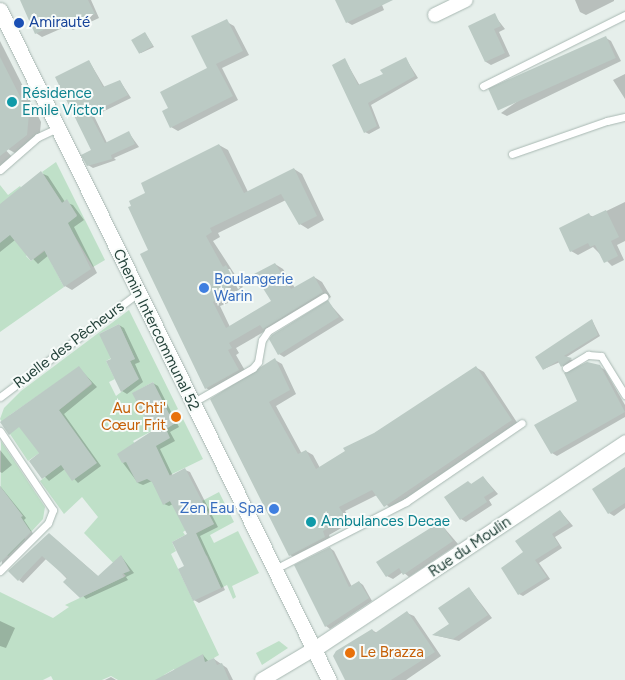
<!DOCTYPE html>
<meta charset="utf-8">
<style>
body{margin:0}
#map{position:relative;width:625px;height:680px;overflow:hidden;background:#e6efeb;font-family:Figtree,sans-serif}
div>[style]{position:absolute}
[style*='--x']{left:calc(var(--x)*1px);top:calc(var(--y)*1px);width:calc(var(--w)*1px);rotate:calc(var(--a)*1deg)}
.green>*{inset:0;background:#bfe0c8}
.shadow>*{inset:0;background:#0003}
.building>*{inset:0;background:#bbcac4;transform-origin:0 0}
.roads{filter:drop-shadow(0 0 1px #a8b8b2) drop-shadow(0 0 1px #a8b8b2)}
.service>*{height:7px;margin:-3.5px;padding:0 3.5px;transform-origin:3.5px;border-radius:3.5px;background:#fff}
.minor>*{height:14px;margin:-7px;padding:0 7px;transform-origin:7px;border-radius:7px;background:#fff}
.tertiary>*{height:15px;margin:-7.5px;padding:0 7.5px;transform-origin:7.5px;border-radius:7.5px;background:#fff}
.secondary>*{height:15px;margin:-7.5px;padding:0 7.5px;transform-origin:7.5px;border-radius:7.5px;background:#fff}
.dots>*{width:14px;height:14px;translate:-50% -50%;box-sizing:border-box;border:2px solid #f7fbf9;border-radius:50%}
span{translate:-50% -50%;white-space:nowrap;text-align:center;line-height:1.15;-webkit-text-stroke:4px #f7fbf9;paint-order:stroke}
.transit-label{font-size:15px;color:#164399}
.left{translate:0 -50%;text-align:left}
.culture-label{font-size:15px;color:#0d838f}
.shop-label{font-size:15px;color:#366cbe}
.right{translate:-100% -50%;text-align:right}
.street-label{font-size:15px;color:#24423a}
.food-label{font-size:15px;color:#c56008}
</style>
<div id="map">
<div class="green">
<div style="clip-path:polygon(56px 162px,105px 260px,93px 267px,67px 223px,77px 215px,67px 200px,62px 203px,42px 172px)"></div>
<div style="clip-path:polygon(0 185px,8px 195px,20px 186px,42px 216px,48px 239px,26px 256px,31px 261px,54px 244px,52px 264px,64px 287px,0 332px)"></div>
<div style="clip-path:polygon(evenodd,129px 310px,178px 409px,169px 414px,153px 382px,133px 393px,152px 431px,133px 441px,136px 445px,183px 419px,203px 459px,168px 476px,170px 501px,189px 528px,183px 532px,185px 535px,172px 542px,176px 551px,171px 554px,219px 655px,179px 678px,174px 669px,164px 675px,163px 680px,118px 680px,111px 676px,102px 680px,53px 680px,51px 676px,43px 680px,0 680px,0 592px,53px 618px,69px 607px,65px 605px,126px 576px,84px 533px,98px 517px,82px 497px,64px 514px,40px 481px,55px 469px,42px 451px,28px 461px,0 419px,4px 408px,21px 391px,129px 310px,119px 324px,135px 359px,130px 361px,138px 379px,116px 396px,109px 382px,115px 379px,106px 361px,117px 355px,99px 334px,119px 324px,129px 310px,79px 367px,92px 384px,44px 422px,10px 415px,79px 367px)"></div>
<div style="clip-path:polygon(1px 441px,45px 507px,43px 519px,31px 532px,29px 529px,22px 535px,25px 539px,8px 556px,0 549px)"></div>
<div style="clip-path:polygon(219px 492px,234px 522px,210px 535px,214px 543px,238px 531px,259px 573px,232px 586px,236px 597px,233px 599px,227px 585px,221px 588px,207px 556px,187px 538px,214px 524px,202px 501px)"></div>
<div style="clip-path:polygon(279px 641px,288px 648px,262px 665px,256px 653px)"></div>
</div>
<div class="shadow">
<div style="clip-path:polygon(21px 0,91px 0,99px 18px,73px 30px,67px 26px,42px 37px,36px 33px)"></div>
<div style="clip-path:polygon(342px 0,380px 0,384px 10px,352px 25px,347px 22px)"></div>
<div style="clip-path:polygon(575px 0,614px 0,614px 1px,586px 15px,580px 12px)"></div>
<div style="clip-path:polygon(494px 15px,505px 29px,499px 32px,510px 56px,491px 65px,486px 62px,470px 27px)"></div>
<div style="clip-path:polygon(227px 22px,234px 26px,249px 55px,222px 68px,238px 100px,178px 131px,171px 127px,169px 109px,209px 68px)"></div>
<div style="clip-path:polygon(145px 33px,154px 47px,141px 53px,139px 52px)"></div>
<div style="clip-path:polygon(606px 38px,611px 41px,621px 61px,507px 116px,501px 113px)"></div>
<div style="clip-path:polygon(0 41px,41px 122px,39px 142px,20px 156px,8px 149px,0 134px)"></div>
<div style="clip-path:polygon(406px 59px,418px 78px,371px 105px,380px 128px,369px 134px,365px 132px,345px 60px,360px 86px,384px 75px)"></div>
<div style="clip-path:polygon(89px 61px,105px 88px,120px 81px,131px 98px,94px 116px,107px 143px,129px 133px,139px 147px,114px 158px,116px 160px,93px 168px,88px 165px,92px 151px,57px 77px)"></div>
<div style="clip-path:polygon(625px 74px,625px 99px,613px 80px)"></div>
<div style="clip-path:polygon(0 144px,15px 160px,0 175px)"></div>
<div style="clip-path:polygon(evenodd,219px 145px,228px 150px,248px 192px,294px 169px,302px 174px,324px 220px,308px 229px,300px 224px,286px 200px,218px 233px,220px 237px,213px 241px,243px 287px,226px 298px,228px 303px,220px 306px,230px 327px,273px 302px,275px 264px,283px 269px,295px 288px,314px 277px,322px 282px,331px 297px,272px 333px,267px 330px,236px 348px,239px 353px,236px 355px,247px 374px,214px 393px,206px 388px,142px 254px,150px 251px,147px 194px,219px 145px,227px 269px,230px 269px,240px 288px,238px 289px,227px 269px)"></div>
<div style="clip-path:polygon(41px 173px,48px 176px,65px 202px,73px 205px,84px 220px,74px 227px,97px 273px,72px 290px,65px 286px,49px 255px,38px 264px,15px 240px,0 252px,0 205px)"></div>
<div style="clip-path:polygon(625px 202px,625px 241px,617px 245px,624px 260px,612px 266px,593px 247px,578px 255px,571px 251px,589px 215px,594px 217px)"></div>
<div style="clip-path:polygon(328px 302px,344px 320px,284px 357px,279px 354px)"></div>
<div style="clip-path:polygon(592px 320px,600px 336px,565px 358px,573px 360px,564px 367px,560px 362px,544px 369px)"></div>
<div style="clip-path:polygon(119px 325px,124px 328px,140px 362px,135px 364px,143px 382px,127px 394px,122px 391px,113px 359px)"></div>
<div style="clip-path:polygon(275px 360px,282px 364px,296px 394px,276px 406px,302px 454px,306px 451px,313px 455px,320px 468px,477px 368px,484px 372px,518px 424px,392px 510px,377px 495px,345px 511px,352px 522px,329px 535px,331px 541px,297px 559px,290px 555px,212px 399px)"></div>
<div style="clip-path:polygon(599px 366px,605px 370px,625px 405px,625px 417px,557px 456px,552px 453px)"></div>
<div style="clip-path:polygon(79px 368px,97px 387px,64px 414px,101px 466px,78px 483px,65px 469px,49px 481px,30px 461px,41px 453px,12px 415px)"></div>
<div style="clip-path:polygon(153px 383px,158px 386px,179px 427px,170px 432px,175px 441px,160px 449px,173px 476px,185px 470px,190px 472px,218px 527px,200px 536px,225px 590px,199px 603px,194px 600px,186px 566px,189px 534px,173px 504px,169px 506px,164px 504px,152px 481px,143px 485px,138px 483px,123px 463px,153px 431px)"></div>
<div style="clip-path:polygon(0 450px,12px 465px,2px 473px,0 472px)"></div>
<div style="clip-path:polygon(625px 474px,625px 508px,614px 516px,609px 513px)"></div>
<div style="clip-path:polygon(483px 477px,498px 494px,489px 500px,492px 505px,466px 522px,461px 519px,468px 482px,473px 485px)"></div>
<div style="clip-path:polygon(0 486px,26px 518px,24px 520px,34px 535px,2px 567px)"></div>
<div style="clip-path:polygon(560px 511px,573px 526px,555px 537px,562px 548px,539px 563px,550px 579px,523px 596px,519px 594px,525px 553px)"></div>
<div style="clip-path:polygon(440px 523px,458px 544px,409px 577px,403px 572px,393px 579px,387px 576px,378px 562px)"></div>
<div style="clip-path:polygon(54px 538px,99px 577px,121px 556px,134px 573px,126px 577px,128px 580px,86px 599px,47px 558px,23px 583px,19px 580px)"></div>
<div style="clip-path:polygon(330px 548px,334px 551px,352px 587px,359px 582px,363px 585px,372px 601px,330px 629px,326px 626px)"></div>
<div style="clip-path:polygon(469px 588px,492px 618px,459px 641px,434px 635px,450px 624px)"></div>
<div style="clip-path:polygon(407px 613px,414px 616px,441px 656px,406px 680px,346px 680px,372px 630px,377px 633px)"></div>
<div style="clip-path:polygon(0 621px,15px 628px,6px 648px,0 646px)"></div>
<div style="clip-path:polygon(203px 655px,209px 662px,214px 659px,227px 668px,233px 680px,165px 680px)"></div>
<div style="clip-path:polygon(111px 677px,116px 680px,105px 680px)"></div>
</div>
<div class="building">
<div style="clip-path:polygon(20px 0,88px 0,95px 14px,66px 27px,63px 21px,35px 34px)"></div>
<div style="clip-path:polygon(335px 0,393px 0,346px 23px)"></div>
<div style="clip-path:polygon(495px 13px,501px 26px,494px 29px,505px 53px,485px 62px,468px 26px)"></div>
<div style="clip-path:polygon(227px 19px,243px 51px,216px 64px,233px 96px,170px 128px,162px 111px,168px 108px,160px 92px,207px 68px,191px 36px)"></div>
<div style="left:145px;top:32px;width:16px;height:16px;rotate:60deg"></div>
<div style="left:606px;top:36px;width:24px;height:129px;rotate:66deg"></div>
<div style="clip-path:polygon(0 57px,29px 114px,27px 135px,0 156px)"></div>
<div style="clip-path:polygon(406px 57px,415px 76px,368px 103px,377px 126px,364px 133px,332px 65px,345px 58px,358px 85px,383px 74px,380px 70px)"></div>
<div style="clip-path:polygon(89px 60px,103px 87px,120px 80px,128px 95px,90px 114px,105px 143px,129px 131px,135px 144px,111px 155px,112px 159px,87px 166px,81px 155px,91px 150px,55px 77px)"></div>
<div style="clip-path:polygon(219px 144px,244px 193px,294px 168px,317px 216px,299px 225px,281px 194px,210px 228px,212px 232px,206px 236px,223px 267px,226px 265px,236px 283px,218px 293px,220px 298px,213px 302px,226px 328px,271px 301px,254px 274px,275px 263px,291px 289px,314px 276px,323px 292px,263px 329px,260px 325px,229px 343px,232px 348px,228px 350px,239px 370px,205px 389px,140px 254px,148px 250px,128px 207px,131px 206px,129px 201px,145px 193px,141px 183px)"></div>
<div style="clip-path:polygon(41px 171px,62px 203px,67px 199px,77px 216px,68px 223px,91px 269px,64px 287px,44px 250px,31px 261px,10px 235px,0 243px,0 204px)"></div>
<div style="clip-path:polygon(606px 210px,619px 237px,611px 241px,618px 256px,604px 263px,595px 245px,590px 247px,588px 243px,570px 252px,559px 228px,589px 213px,591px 217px)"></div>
<div style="clip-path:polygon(328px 300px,339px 317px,278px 355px,269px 339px,272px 335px)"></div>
<div style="clip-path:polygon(592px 319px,598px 335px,564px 356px,572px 358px,561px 367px,558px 361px,543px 370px,535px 357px)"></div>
<div style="clip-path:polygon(119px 324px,135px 359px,130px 361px,139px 379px,121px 392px,106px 361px,111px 359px,99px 334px)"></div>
<div style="clip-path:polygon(275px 358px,290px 390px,269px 402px,298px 454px,306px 450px,316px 469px,345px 451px,343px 448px,374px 433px,476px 366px,512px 420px,384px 507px,372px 490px,339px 507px,346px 518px,323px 531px,325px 537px,289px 556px,210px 399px)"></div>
<div style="clip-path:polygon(587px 362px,600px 365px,625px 412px,551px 454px,534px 425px,577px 401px,564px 373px)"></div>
<div style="clip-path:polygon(79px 366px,92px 383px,59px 410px,97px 463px,72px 481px,61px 465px,42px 479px,29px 461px,39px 453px,19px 427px,9px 435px,0 422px)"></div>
<div style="clip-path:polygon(153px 382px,174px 424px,166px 429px,170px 438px,156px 446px,170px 476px,185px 468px,214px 524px,196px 533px,221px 588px,193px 601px,178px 569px,184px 566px,172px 542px,187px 534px,170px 501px,163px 505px,152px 482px,147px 479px,137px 483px,126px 462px,122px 463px,117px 454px,152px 431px,132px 393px)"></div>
<div style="clip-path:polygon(625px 467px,625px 503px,608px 514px,592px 489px)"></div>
<div style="clip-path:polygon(483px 476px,494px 491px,484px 497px,487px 502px,460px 520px,444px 497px,468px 481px,471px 484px)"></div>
<div style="clip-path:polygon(0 486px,23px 516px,21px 517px,31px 532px,0 563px)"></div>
<div style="clip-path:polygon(560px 510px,569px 523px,552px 534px,559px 545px,535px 560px,547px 577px,518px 595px,501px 568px,523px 552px,515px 541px)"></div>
<div style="clip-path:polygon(440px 522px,453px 541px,403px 575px,399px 568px,386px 577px,376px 562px)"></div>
<div style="clip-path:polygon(49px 533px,98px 576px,121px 555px,130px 571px,122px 574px,124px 577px,80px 598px,63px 582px,67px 578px,42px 556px,18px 581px,8px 571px)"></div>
<div style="clip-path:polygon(330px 547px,349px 587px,359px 581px,369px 598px,325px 627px,294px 565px)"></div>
<div style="clip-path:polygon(469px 587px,488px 615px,453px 639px,432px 635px,449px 624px,438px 608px)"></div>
<div style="clip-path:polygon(407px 611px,435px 652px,391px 680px,345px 680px,333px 656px,336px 651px,372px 629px,375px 633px)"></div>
<div style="clip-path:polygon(203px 654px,205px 662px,214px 658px,217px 665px,222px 663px,229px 680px,155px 680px)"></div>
</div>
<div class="roads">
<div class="service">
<div style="--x:483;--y:86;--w:159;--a:-26.6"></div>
<div style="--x:512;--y:154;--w:101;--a:-19.2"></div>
<div style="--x:607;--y:121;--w:18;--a:-13"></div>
<div style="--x:0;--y:170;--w:50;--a:-41"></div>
<div style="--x:38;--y:137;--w:21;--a:-25"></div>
<div style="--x:566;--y:368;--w:26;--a:-31"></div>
<div style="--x:588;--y:355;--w:13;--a:4"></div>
<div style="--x:601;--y:356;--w:46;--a:58.4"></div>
<div style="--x:0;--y:397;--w:173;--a:-37"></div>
<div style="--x:192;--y:403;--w:70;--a:-29.8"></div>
<div style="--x:253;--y:368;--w:8;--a:-50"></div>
<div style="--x:258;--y:362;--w:22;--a:-80"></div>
<div style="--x:262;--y:340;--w:11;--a:-56"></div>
<div style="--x:268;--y:331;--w:66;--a:-31.3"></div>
<div style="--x:0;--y:431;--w:95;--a:56.1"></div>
<div style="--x:53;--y:510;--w:14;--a:111"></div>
<div style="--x:48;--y:523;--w:68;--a:135"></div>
<div style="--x:275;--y:569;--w:147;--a:-27.1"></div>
<div style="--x:406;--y:502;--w:140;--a:-34.3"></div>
</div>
<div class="minor">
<div style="--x:435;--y:15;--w:34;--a:-26"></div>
<div style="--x:262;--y:680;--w:61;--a:-30.8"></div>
</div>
<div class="tertiary">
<div style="--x:314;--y:649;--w:374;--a:-33.6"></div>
</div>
<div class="secondary">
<div style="--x:0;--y:10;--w:746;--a:63.85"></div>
</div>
</div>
<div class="dots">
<div style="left:19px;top:23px;background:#1a4fb4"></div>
<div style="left:12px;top:102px;background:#0f9aa8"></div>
<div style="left:204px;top:288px;background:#3f7fe0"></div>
<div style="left:176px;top:417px;background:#e8710a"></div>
<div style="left:274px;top:509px;background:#3f7fe0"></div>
<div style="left:311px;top:522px;background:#0f9aa8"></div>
<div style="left:350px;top:653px;background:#e8710a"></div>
</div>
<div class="transit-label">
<span class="left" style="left:29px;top:23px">Amirauté</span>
</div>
<div class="culture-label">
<span class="left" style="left:22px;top:102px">Résidence<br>Emile Victor</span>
<span class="left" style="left:321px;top:522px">Ambulances Decae</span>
</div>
<div class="shop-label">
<span class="left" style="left:214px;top:288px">Boulangerie<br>Warin</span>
<span class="right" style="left:264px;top:509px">Zen Eau Spa</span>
</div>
<div class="street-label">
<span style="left:156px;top:330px;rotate:64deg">Chemin Intercommunal 52</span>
<span style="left:69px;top:345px;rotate:-37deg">Ruelle des Pêcheurs</span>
<span style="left:470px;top:547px;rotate:-34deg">Rue du Moulin</span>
</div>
<div class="food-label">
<span class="right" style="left:166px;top:417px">Au Chti'<br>Cœur Frit</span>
<span class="left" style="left:360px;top:653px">Le Brazza</span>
</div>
</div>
